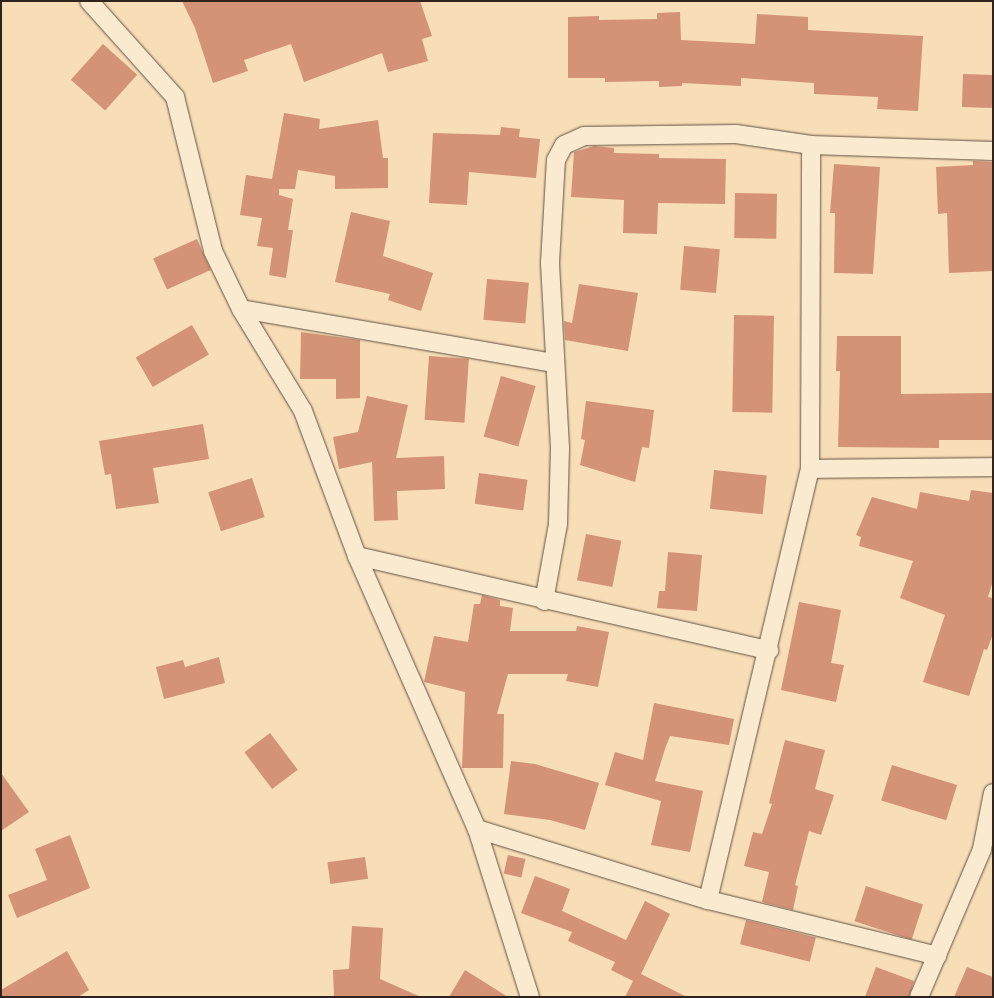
<!DOCTYPE html>
<style>
body{margin:0}
#map{position:relative;width:994px;height:998px;overflow:hidden;background:#f7deb7;font-family:"Old Standard TT",serif}
div>[style]{position:absolute}
[style*='--x']{left:calc(var(--x)*1px);top:calc(var(--y)*1px);width:calc(var(--w)*1px);rotate:calc(var(--a)*1deg)}
.building>*{inset:0;background:#d49277;transform-origin:0 0}
.roads{filter:drop-shadow(0 0 1px #625144) drop-shadow(0 0 1px #625144)}
.minor>*{height:18px;margin:-9px;padding:0 9px;transform-origin:9px;border-radius:9px;background:#faead0}
span{translate:-50% -50%;white-space:nowrap;text-align:center;line-height:1.15;-webkit-text-stroke:4.5px #faead0;paint-order:stroke}
.frame{position:absolute;inset:0;border:2px solid #30221d;pointer-events:none}
</style>
<div id="map">
<div class="building">
<div style="clip-path:polygon(182px 1px,420px 1px,432px 36px,422px 39px,428px 61px,388px 72px,382px 53px,304px 82px,291px 44px,244px 60px,248px 71px,213px 83px,195px 28px)"></div>
<div style="clip-path:polygon(680px 12px,681px 40px,755px 44px,757px 14px,808px 17px,808px 30px,923px 36px,918px 111px,877px 109px,878px 97px,814px 94px,814px 83px,741px 78px,741px 86px,682px 83px,682px 86px,659px 87px,659px 81px,605px 82px,605px 78px,568px 78px,568px 17px,599px 16px,599px 20px,657px 19px,657px 13px)"></div>
<div style="left:103px;top:44px;width:46px;height:48px;rotate:42deg"></div>
<div style="left:963px;top:74px;width:30px;height:33px;rotate:2deg"></div>
<div style="clip-path:polygon(284px 113px,320px 119px,319px 129px,378px 120px,383px 158px,388px 158px,388px 188px,335px 189px,335px 176px,298px 170px,295px 189px,279px 189px,279px 195px,293px 199px,288px 230px,293px 230px,286px 278px,269px 275px,273px 248px,257px 246px,262px 218px,240px 215px,246px 175px,272px 179px)"></div>
<div style="clip-path:polygon(501px 127px,520px 129px,519px 137px,540px 139px,536px 178px,469px 172px,467px 205px,429px 203px,433px 133px,500px 135px)"></div>
<div style="clip-path:polygon(594px 146px,614px 148px,614px 153px,659px 154px,659px 158px,726px 159px,725px 204px,658px 203px,657px 234px,623px 233px,624px 200px,571px 197px,574px 152px)"></div>
<div style="clip-path:polygon(973px 161px,993px 162px,993px 271px,949px 273px,947px 213px,938px 214px,936px 167px,973px 165px)"></div>
<div style="clip-path:polygon(834px 164px,880px 167px,873px 274px,834px 273px,835px 213px,830px 213px)"></div>
<div style="left:735px;top:193px;width:42px;height:45px;rotate:1deg"></div>
<div style="clip-path:polygon(351px 212px,390px 221px,383px 256px,433px 273px,421px 311px,388px 300px,390px 294px,335px 282px)"></div>
<div style="left:197px;top:239px;width:34px;height:48px;rotate:66deg"></div>
<div style="left:684px;top:246px;width:36px;height:44px;rotate:5deg"></div>
<div style="left:487px;top:279px;width:42px;height:41px;rotate:5deg"></div>
<div style="clip-path:polygon(579px 284px,638px 293px,628px 351px,565px 340px,564px 321px,572px 323px)"></div>
<div style="left:734px;top:315px;width:40px;height:97px;rotate:1deg"></div>
<div style="left:192px;top:325px;width:34px;height:65px;rotate:60deg"></div>
<div style="clip-path:polygon(301px 332px,360px 340px,360px 398px,336px 399px,336px 379px,300px 379px)"></div>
<div style="clip-path:polygon(837px 336px,901px 336px,901px 394px,993px 393px,993px 440px,939px 440px,939px 448px,838px 447px,840px 371px,836px 371px)"></div>
<div style="left:429px;top:356px;width:40px;height:64px;rotate:4deg"></div>
<div style="left:501px;top:376px;width:36px;height:63px;rotate:16deg"></div>
<div style="clip-path:polygon(367px 396px,408px 405px,396px 458px,444px 456px,445px 489px,397px 491px,398px 520px,374px 521px,372px 462px,339px 469px,333px 437px,358px 432px)"></div>
<div style="clip-path:polygon(586px 401px,654px 410px,649px 448px,642px 447px,635px 482px,580px 465px,585px 440px,581px 439px)"></div>
<div style="clip-path:polygon(203px 424px,209px 459px,153px 468px,159px 503px,116px 509px,111px 474px,105px 475px,99px 441px)"></div>
<div style="left:714px;top:470px;width:53px;height:39px;rotate:6deg"></div>
<div style="left:479px;top:473px;width:49px;height:31px;rotate:8deg"></div>
<div style="left:252px;top:478px;width:41px;height:46px;rotate:72deg"></div>
<div style="clip-path:polygon(971px 490px,993px 493px,993px 581px,988px 597px,993px 598px,993px 634px,987px 650px,984px 649px,969px 696px,923px 682px,945px 615px,900px 598px,913px 561px,859px 546px,861px 537px,856px 535px,872px 497px,917px 509px,920px 492px,969px 501px)"></div>
<div style="left:586px;top:534px;width:36px;height:47px;rotate:11deg"></div>
<div style="clip-path:polygon(668px 552px,702px 555px,697px 611px,657px 608px,659px 591px,665px 591px)"></div>
<div style="clip-path:polygon(482px 595px,500px 600px,500px 606px,513px 608px,510px 631px,576px 631px,577px 626px,609px 632px,598px 687px,566px 681px,568px 674px,508px 674px,497px 714px,504px 714px,503px 768px,462px 768px,465px 692px,424px 682px,434px 636px,468px 642px,474px 604px,480px 604px)"></div>
<div style="clip-path:polygon(799px 602px,841px 610px,831px 663px,844px 665px,836px 702px,781px 690px)"></div>
<div style="clip-path:polygon(219px 657px,225px 683px,164px 699px,156px 667px,183px 660px,185px 667px)"></div>
<div style="clip-path:polygon(654px 703px,734px 719px,729px 745px,670px 736px,666px 746px,655px 781px,703px 791px,690px 852px,651px 845px,661px 801px,605px 785px,615px 752px,643px 760px)"></div>
<div style="left:270px;top:733px;width:46px;height:32px;rotate:53deg"></div>
<div style="clip-path:polygon(785px 740px,825px 750px,815px 789px,834px 795px,821px 835px,809px 831px,795px 885px,798px 886px,793px 910px,762px 902px,769px 872px,744px 866px,753px 832px,762px 834px,772px 804px,769px 803px)"></div>
<div style="clip-path:polygon(511px 761px,535px 764px,599px 783px,585px 830px,550px 820px,504px 814px)"></div>
<div style="left:892px;top:765px;width:68px;height:37px;rotate:17deg"></div>
<div style="clip-path:polygon(1px 773px,29px 812px,1px 831px)"></div>
<div style="clip-path:polygon(70px 835px,90px 888px,17px 918px,8px 895px,47px 880px,35px 849px)"></div>
<div style="left:508px;top:855px;width:18px;height:19px;rotate:13deg"></div>
<div style="left:365px;top:857px;width:22px;height:38px;rotate:82deg"></div>
<div style="clip-path:polygon(535px 876px,570px 889px,562px 911px,626px 940px,645px 901px,670px 914px,641px 974px,687px 997px,625px 997px,633px 981px,611px 970px,615px 962px,568px 941px,572px 932px,521px 913px)"></div>
<div style="left:866px;top:886px;width:60px;height:37px;rotate:18deg"></div>
<div style="left:746px;top:920px;width:72px;height:25px;rotate:14deg"></div>
<div style="clip-path:polygon(352px 926px,383px 928px,380px 979px,421px 997px,334px 997px,333px 970px,349px 969px)"></div>
<div style="clip-path:polygon(67px 951px,89px 990px,78px 997px,1px 997px,1px 990px)"></div>
<div style="clip-path:polygon(876px 967px,914px 981px,909px 997px,865px 997px)"></div>
<div style="clip-path:polygon(967px 967px,993px 977px,993px 997px,954px 997px)"></div>
<div style="clip-path:polygon(465px 970px,508px 997px,449px 997px)"></div>
</div>
<div class="roads">
<div class="minor">
<div style="--x:89;--y:1;--w:129;--a:48.1"></div>
<div style="--x:175;--y:97;--w:159;--a:76.1"></div>
<div style="--x:213;--y:251;--w:64;--a:64.2"></div>
<div style="--x:241;--y:309;--w:119;--a:58.7"></div>
<div style="--x:303;--y:411;--w:155;--a:69.6"></div>
<div style="--x:357;--y:556;--w:298;--a:66.3"></div>
<div style="--x:477;--y:829;--w:176;--a:72.5"></div>
<div style="--x:241;--y:309;--w:318;--a:9.8"></div>
<div style="--x:810;--y:469;--w:183;--a:-0.6"></div>
<div style="--x:357;--y:556;--w:423;--a:12.9"></div>
<div style="--x:544;--y:601;--w:78;--a:-79.7"></div>
<div style="--x:558;--y:524;--w:76;--a:-88.5"></div>
<div style="--x:560;--y:448;--w:185;--a:-93.1"></div>
<div style="--x:550;--y:263;--w:103;--a:-86.7"></div>
<div style="--x:556;--y:160;--w:17;--a:-62"></div>
<div style="--x:564;--y:145;--w:22;--a:-24"></div>
<div style="--x:584;--y:136;--w:152;--a:-0.8"></div>
<div style="--x:736;--y:134;--w:76;--a:8.3"></div>
<div style="--x:811;--y:145;--w:182;--a:1.9"></div>
<div style="--x:477;--y:829;--w:242;--a:17.1"></div>
<div style="--x:708;--y:900;--w:236;--a:13.7"></div>
<div style="--x:708;--y:900;--w:443;--a:-76.7"></div>
<div style="--x:810;--y:469;--w:324;--a:-89.8"></div>
<div style="--x:919;--y:997;--w:161;--a:-66.9"></div>
<div style="--x:982;--y:849;--w:57;--a:-78.9"></div>
</div>
</div>
<div class="frame"></div>
</div>
